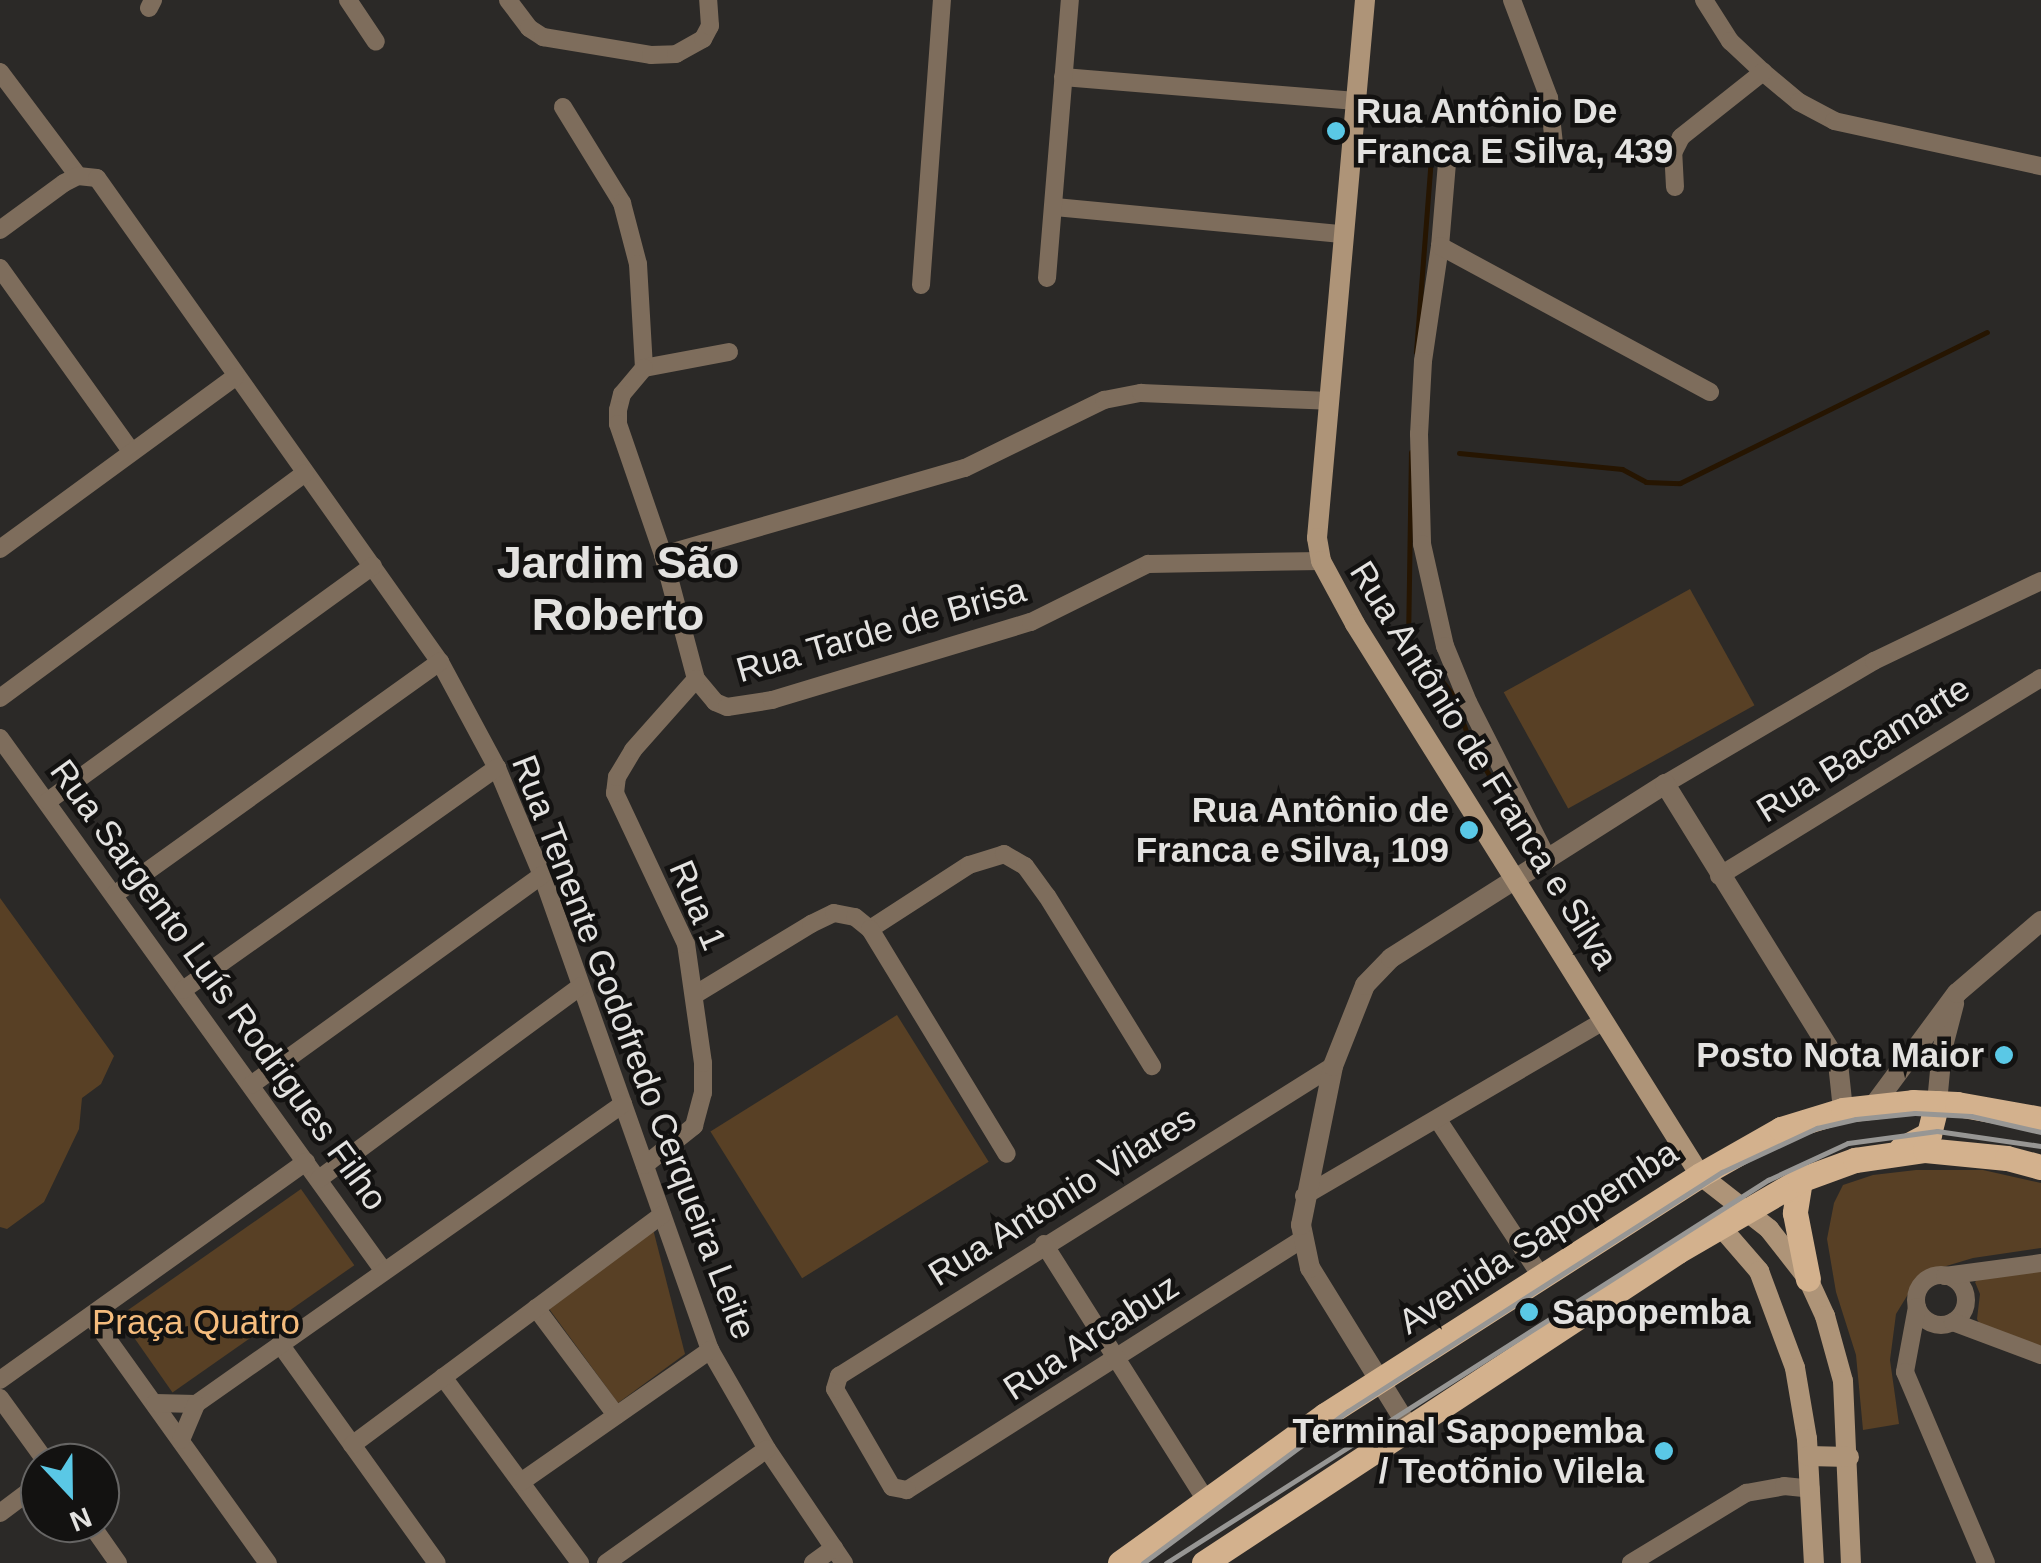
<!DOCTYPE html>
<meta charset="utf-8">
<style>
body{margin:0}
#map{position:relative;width:2041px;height:1563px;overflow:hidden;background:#2b2927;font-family:Arial,sans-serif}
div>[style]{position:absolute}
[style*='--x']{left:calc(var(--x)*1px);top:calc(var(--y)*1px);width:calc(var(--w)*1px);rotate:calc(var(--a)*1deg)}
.green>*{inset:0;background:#584025;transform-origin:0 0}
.stream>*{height:5px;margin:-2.5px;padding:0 2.5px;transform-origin:2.5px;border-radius:2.5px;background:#261501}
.minor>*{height:18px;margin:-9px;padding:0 9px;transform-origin:9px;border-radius:9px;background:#7e6d5c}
.minor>.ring{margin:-9px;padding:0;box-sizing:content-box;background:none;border:18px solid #7e6d5c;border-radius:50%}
.tertiary>*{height:20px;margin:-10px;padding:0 10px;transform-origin:10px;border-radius:10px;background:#7e6d5c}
.secondary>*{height:20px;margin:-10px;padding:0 10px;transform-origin:10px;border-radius:10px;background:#ae9478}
.primary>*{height:25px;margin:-12.5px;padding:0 12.5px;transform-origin:12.5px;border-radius:12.5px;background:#d3b18d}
.rail>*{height:5px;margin:-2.5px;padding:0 2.5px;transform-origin:2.5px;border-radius:2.5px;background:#979694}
.dots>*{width:28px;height:28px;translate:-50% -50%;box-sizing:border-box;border:5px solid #131211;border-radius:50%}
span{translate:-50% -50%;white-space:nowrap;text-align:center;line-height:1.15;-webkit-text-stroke:9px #131211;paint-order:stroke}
.poi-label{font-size:35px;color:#e3e2e0;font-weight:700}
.left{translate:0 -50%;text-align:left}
.right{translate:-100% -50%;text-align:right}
.street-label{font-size:35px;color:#e3e2e0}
.park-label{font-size:35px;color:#f5bc7d}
.district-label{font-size:45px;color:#e3e2e0;font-weight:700}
.north{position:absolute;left:20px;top:1443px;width:100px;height:100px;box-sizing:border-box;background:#131211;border:2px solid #666564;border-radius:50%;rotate:158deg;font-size:28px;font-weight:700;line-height:40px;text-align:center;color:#e3e2e0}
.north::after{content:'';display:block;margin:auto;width:35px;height:45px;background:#5ac8e6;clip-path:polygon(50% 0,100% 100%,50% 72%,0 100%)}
</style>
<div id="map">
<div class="green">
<div style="left:1690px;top:589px;width:133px;height:213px;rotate:61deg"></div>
<div style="clip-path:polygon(0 898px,114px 1056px,101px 1084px,82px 1098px,79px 1129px,44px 1202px,7px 1229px,0 1227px)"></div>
<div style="left:897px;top:1015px;width:173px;height:220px;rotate:58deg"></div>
<div style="clip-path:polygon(1916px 1170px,1983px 1170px,2041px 1183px,2041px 1248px,1973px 1258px,1933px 1270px,1913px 1286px,1896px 1314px,1890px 1360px,1899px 1424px,1863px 1430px,1856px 1355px,1836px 1292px,1827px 1239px,1834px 1203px,1843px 1185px,1873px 1175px)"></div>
<div style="left:301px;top:1189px;width:93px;height:222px;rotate:55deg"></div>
<div style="clip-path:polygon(653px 1229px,685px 1354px,618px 1403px,547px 1306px)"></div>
<div style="clip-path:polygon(2041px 1269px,2041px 1349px,1981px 1327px,1977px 1319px,1980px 1294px,1975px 1282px,1980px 1277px)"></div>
</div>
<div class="stream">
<div style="--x:1416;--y:352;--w:198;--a:-85.6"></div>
<div style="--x:1411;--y:452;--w:186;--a:90.9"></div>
<div style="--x:1408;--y:638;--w:73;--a:51.7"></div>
<div style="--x:1453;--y:695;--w:50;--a:70.1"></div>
<div style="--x:1470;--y:742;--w:108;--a:60.1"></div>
<div style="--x:1459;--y:453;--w:164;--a:5.6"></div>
<div style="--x:1622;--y:469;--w:27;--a:28"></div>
<div style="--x:1646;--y:482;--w:34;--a:2"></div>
<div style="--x:1680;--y:483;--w:342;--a:-26.2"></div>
</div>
<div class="minor">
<div style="--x:348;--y:0;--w:50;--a:56.3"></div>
<div style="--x:508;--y:0;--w:35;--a:53"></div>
<div style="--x:529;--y:28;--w:17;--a:33"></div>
<div style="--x:543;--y:37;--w:109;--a:9.5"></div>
<div style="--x:651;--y:55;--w:25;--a:-2"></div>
<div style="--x:676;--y:54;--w:31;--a:-29"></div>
<div style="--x:703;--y:39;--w:15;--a:-62"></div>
<div style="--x:710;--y:26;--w:26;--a:-94"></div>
<div style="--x:1512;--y:0;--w:105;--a:69.3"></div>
<div style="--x:1549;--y:98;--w:46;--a:83.8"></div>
<div style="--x:1704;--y:0;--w:49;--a:57.6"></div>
<div style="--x:1730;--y:41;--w:45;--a:43.2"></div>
<div style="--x:1763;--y:72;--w:47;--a:39.8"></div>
<div style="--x:1799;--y:102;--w:40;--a:28"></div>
<div style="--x:1834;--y:121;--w:212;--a:12.3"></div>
<div style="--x:149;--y:8;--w:9;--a:-63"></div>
<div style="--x:0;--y:72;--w:130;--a:53.1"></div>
<div style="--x:1063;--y:77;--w:294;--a:4.7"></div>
<div style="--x:563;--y:107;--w:113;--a:58.4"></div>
<div style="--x:622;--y:203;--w:63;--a:75.3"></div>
<div style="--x:638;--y:264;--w:104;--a:86.7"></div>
<div style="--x:1448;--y:151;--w:95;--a:94.8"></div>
<div style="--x:1440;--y:246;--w:116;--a:98.4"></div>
<div style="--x:1423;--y:361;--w:73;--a:93.1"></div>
<div style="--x:1419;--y:434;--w:110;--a:88.4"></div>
<div style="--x:1422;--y:544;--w:105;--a:77.3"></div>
<div style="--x:1445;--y:646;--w:61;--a:67.7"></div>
<div style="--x:1468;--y:702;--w:177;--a:63.1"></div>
<div style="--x:1675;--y:187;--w:34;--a:-93"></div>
<div style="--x:1673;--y:153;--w:18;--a:-63"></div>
<div style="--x:1681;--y:137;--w:105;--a:-38.4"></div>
<div style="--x:1055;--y:207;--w:288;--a:5.4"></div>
<div style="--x:0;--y:230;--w:79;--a:-36.3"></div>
<div style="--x:64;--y:183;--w:16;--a:-27"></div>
<div style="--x:78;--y:176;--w:19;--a:6"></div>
<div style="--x:97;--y:178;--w:593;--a:54.68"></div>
<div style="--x:440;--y:662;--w:120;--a:61.7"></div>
<div style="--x:497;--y:768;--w:116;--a:67.2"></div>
<div style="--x:542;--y:875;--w:504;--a:70.52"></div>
<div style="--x:710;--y:1350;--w:114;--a:60.1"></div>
<div style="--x:767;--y:1449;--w:138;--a:56"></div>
<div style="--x:1440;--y:246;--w:307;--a:28.4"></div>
<div style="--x:0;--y:268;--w:225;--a:54.4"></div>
<div style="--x:1047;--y:278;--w:279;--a:-85.3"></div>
<div style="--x:921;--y:285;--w:286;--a:-85.8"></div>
<div style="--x:729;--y:352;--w:86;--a:169.3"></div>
<div style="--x:644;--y:368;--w:34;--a:130"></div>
<div style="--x:622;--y:394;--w:16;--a:104"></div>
<div style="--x:618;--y:410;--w:14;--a:90"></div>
<div style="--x:618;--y:424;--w:139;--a:71"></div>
<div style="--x:663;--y:555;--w:128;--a:75.1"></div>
<div style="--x:696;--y:679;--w:30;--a:50"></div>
<div style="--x:715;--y:702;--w:13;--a:23"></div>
<div style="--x:727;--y:707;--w:46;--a:-8.8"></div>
<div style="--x:772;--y:700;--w:270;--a:-16.8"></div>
<div style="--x:1031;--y:622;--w:131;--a:-26.4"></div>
<div style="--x:1148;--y:564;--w:173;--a:-1"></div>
<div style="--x:0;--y:549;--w:291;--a:-36.2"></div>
<div style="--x:663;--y:555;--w:314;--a:-16.1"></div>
<div style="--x:965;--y:468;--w:155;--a:-26.1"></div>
<div style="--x:1104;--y:400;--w:38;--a:-11"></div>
<div style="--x:1141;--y:393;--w:188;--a:2.4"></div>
<div style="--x:0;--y:698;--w:379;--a:-36.4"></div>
<div style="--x:0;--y:738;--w:656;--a:54.25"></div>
<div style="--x:1665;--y:784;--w:243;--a:-30.5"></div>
<div style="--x:1874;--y:661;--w:185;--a:-25.6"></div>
<div style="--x:48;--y:801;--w:401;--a:-35.9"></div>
<div style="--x:1719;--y:876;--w:378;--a:-31.6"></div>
<div style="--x:114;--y:895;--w:401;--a:-35.6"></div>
<div style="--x:870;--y:929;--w:118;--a:-32.9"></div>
<div style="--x:969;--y:865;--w:37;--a:-17"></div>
<div style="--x:1004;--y:854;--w:24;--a:30"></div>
<div style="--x:1025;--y:866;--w:37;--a:54"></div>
<div style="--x:1047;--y:896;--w:200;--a:58.3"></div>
<div style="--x:183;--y:990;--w:385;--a:-35.3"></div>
<div style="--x:696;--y:994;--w:135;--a:-31.3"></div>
<div style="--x:811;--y:924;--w:25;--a:-26"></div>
<div style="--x:834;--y:913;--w:21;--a:11"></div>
<div style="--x:855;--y:917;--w:19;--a:39"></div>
<div style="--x:870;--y:929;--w:263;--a:58.7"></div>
<div style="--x:251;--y:1085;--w:359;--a:-35.8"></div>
<div style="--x:1438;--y:1120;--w:187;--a:56.6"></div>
<div style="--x:645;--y:1165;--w:63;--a:-38.5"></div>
<div style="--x:694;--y:1126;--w:34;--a:-75"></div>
<div style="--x:703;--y:1093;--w:30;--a:-90"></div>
<div style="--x:703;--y:1063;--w:120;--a:-98.1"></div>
<div style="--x:686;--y:944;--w:167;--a:-115.2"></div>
<div style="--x:615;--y:793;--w:16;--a:-83"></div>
<div style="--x:617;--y:777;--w:31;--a:-59"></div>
<div style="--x:633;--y:750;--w:95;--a:-48.4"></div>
<div style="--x:319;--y:1179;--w:325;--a:-36.4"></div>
<div style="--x:1304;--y:1196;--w:347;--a:-30.3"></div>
<div style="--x:1301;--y:1240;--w:467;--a:147.6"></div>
<div style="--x:907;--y:1490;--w:15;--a:-169"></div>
<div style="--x:892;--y:1487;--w:113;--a:-120.2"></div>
<div style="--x:835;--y:1389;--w:14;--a:-73"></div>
<div style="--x:839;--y:1376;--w:583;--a:-32.11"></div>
<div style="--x:1044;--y:1244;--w:303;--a:57.7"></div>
<div class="ring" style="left:1916px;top:1275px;width:32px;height:32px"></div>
<div style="--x:1945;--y:1276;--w:97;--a:-7.7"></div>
<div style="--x:1917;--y:1307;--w:66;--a:100.5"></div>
<div style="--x:1905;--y:1372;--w:207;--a:67"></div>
<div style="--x:536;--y:1308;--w:134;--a:53.2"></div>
<div style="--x:91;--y:1316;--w:304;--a:54.4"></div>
<div style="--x:1953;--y:1322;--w:94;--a:20.6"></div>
<div style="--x:280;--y:1344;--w:269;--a:54.4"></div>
<div style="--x:443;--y:1377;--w:231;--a:53.6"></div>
<div style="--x:0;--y:1380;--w:376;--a:-35.5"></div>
<div style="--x:0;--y:1398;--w:80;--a:54.1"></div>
<div style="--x:155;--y:1403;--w:41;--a:1.4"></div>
<div style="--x:196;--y:1404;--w:522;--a:-35.09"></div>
<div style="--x:181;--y:1440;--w:39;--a:-67"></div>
<div style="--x:352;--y:1445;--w:386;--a:-36.6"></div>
<div style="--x:521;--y:1482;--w:231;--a:-34.9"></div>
<div style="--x:0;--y:1513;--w:50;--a:-36.9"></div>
<div style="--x:90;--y:1523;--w:49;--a:55"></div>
<div style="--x:606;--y:1563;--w:197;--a:-35.3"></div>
<div style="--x:813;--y:1563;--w:26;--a:-36"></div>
<div style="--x:1631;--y:1563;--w:135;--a:-31.3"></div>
<div style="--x:1746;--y:1493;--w:39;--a:-10"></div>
<div style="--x:1784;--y:1486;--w:27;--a:6"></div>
</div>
<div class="tertiary">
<div style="--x:1937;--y:1103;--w:53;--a:-84.6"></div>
<div style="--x:1942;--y:1050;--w:48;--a:-75.4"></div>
<div style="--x:1874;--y:1105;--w:139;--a:-53.5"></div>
<div style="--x:1957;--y:993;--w:111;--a:-40.6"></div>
<div style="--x:1409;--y:1428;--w:188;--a:-121.7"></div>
<div style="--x:1310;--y:1268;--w:44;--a:-101.8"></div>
<div style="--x:1301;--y:1225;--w:162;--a:-78.6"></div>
<div style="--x:1333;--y:1066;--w:87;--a:-68.4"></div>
<div style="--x:1365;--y:985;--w:37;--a:-46"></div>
<div style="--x:1391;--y:958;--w:325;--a:-32.4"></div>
<div style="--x:1665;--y:784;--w:328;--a:58.2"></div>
<div style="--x:1838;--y:1063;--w:47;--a:83.9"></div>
</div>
<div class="secondary">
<div style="--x:1365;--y:0;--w:540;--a:95.1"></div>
<div style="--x:1317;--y:538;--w:23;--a:80"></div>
<div style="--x:1321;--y:561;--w:72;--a:61.6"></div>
<div style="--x:1355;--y:624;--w:650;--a:57.95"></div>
<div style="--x:1700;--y:1175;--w:88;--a:38"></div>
<div style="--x:1769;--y:1229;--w:63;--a:52"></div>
<div style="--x:1808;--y:1279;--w:41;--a:65.3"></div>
<div style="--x:1825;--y:1316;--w:67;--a:74.5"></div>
<div style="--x:1843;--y:1381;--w:182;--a:87.5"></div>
<div style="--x:1720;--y:1226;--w:60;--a:49.1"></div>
<div style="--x:1759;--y:1271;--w:103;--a:69.6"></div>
<div style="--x:1795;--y:1368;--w:72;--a:80.4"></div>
<div style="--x:1807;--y:1439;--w:124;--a:86.8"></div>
<div style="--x:1808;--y:1456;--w:41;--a:1.4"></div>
</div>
<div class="primary">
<div style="--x:1901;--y:1149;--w:32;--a:-28"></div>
<div style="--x:1929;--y:1134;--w:32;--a:-76"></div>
<div style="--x:1800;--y:1180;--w:33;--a:99"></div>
<div style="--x:1795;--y:1213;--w:67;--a:78.9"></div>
<div style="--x:1120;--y:1563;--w:253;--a:-35.8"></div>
<div style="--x:1325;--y:1415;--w:445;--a:-32.6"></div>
<div style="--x:1700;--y:1175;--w:93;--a:-29.6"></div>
<div style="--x:1781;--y:1129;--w:65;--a:-17"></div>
<div style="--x:1843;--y:1110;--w:70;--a:-6.5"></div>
<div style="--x:1913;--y:1102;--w:44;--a:2.6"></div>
<div style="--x:1957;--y:1104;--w:85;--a:10.1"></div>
<div style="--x:1204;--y:1563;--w:567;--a:-33.35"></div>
<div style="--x:1678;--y:1251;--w:141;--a:-30.2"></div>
<div style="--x:1800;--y:1180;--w:59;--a:-20"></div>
<div style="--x:1855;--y:1160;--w:71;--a:-8.1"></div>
<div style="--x:1925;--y:1150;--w:82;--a:5.6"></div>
<div style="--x:2007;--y:1158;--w:35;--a:15"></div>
</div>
<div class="rail">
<div style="--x:1143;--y:1563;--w:255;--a:-36.6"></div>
<div style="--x:1348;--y:1411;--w:444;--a:-32.6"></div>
<div style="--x:1722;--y:1172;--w:105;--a:-24.9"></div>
<div style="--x:1817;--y:1128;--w:40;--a:-13"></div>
<div style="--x:1856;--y:1119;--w:59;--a:-5.8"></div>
<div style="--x:1915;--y:1113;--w:56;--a:3.1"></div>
<div style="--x:1971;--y:1116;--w:72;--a:12.9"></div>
<div style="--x:1166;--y:1563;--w:714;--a:-32.47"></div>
<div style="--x:1768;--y:1180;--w:88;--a:-24.8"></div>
<div style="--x:1848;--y:1143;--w:90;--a:-7.7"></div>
<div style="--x:1937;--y:1131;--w:105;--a:8.2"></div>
</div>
<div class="dots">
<div style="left:1336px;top:131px;background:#5ac8e6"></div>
<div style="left:1469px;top:830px;background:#5ac8e6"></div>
<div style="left:2004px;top:1055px;background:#5ac8e6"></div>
<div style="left:1529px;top:1312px;background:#5ac8e6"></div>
<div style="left:1664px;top:1451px;background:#5ac8e6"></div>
</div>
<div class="poi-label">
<span class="left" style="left:1356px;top:131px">Rua Antônio De<br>Franca E Silva, 439</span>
<span class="right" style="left:1449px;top:830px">Rua Antônio de<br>Franca e Silva, 109</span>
<span class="right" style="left:1984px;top:1055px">Posto Nota Maior</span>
<span class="left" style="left:1552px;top:1312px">Sapopemba</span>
<span class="right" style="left:1644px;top:1451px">Terminal Sapopemba<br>/ Teotõnio Vilela</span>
</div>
<div class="street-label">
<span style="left:881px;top:630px;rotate:-16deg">Rua Tarde de Brisa</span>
<span style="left:1863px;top:749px;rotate:-32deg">Rua Bacamarte</span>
<span style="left:1484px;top:765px;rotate:58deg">Rua Antônio de Franca e Silva</span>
<span style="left:698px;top:905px;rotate:67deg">Rua 1</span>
<span style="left:219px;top:985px;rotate:54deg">Rua Sargento Luís Rodrigues Filho</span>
<span style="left:634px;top:1047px;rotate:69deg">Rua Tenente Godofredo Cerqueira Leite</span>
<span style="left:1062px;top:1196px;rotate:-32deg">Rua Antonio Vilares</span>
<span style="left:1538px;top:1237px;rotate:-33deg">Avenida Sapopemba</span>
<span style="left:1091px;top:1337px;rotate:-33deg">Rua Arcabuz</span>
</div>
<div class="park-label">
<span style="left:196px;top:1322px">Praça Quatro</span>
</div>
<div class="district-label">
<span style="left:618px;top:589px">Jardim São<br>Roberto</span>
</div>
<div class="north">N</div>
</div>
